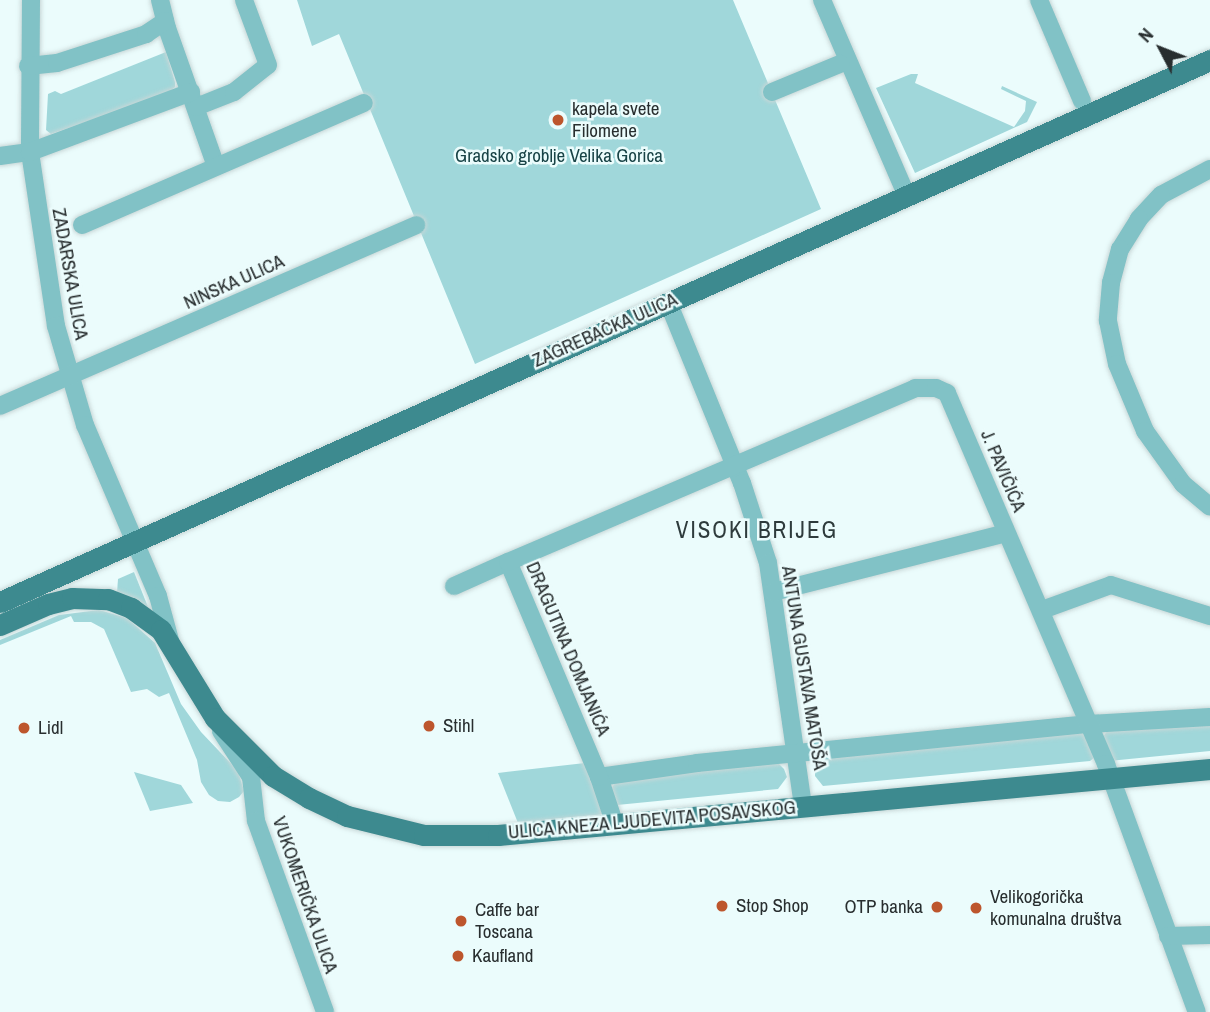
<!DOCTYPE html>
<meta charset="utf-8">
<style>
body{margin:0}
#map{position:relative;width:1210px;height:1012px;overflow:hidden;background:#ebfcfc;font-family:"Archivo Narrow",sans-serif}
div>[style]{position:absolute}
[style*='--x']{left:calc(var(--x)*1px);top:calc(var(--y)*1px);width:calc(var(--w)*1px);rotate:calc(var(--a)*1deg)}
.green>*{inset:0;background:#a0d7da}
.roads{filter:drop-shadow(0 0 2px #c8d7d7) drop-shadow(0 0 2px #c8d7d7)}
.minor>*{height:18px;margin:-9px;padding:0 9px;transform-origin:9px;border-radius:9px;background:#81c2c6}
.major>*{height:21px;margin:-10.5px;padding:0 10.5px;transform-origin:10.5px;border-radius:10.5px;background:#3d8a8f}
.dots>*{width:19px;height:19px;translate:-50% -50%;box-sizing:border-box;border:4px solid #ebfcfc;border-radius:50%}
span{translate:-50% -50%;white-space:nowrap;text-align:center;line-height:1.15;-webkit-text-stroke:5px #ebfcfc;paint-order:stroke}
.poi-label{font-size:19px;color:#282e2f}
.left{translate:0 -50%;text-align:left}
.right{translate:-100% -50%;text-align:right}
.park-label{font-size:19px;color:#184346}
.street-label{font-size:19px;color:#282e2f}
.quarter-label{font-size:23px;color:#2e3b3c;letter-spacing:2px}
.north{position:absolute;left:1126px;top:14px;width:70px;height:70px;-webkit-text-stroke:5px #ebfcfc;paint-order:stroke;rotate:312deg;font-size:19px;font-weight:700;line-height:28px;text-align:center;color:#282e2f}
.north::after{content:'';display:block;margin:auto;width:24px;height:32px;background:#282e2f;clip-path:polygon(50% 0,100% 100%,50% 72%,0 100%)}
</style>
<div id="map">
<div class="green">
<div style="clip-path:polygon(297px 0,733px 0,821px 209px,475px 364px,339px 34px,312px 46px)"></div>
<div style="clip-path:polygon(166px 52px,175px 82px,175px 87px,166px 94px,51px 134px,46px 130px,48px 94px,55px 91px,61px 94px)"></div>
<div style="clip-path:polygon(911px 74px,918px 74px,915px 83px,1014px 127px,1025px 111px,1026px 101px,1001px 89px,1002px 86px,1037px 102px,1027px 122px,915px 173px,876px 88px)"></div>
<div style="clip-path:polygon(134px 572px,148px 607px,117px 593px,118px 579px)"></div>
<div style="clip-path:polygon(99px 610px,127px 618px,155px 643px,181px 704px,201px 732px,238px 771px,244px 791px,239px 797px,230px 802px,218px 801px,209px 795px,201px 782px,197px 760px,169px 693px,159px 697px,147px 689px,131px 692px,104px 629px,91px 622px,74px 622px,71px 616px,0 645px,0 640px,59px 615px)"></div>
<div style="clip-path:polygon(1210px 721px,1210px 751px,1109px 761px,1103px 737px,1107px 731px)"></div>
<div style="clip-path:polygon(1080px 732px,1086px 736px,1095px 757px,1090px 761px,823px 786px,815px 776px,815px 768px,825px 758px)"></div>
<div style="clip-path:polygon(769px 762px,779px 764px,784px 769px,787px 777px,778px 789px,617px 805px,611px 789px,617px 780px)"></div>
<div style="clip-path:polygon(585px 763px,603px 815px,518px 823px,498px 773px)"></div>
<div style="clip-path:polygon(134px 772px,181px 785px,193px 803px,150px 811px)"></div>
</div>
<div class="roads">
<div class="minor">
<div style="--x:31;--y:0;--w:152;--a:90.4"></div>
<div style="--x:30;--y:152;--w:176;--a:81.5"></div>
<div style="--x:56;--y:326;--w:103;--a:73.7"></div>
<div style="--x:85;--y:425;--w:186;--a:66.9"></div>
<div style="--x:158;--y:596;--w:50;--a:74.8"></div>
<div style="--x:160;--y:0;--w:29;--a:76"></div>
<div style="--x:167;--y:28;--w:146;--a:70.5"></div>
<div style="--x:822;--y:0;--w:214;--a:66.6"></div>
<div style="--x:1039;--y:0;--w:110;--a:66.9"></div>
<div style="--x:28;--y:66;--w:29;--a:-6"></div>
<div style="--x:57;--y:63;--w:94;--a:-18"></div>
<div style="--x:146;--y:34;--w:23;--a:-34"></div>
<div style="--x:772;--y:92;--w:74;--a:-22.4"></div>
<div style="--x:196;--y:107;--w:41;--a:-21.5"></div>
<div style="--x:234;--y:92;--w:43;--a:-38.5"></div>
<div style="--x:268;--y:65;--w:69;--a:-110.3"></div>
<div style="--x:0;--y:156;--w:30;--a:-8"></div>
<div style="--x:30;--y:152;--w:172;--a:-20.4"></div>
<div style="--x:1210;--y:169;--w:55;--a:152"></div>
<div style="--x:1161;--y:195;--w:33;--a:133"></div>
<div style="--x:1139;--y:219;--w:36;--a:122"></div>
<div style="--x:1120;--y:249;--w:35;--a:105"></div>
<div style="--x:1111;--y:283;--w:38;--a:95"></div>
<div style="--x:1108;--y:321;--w:44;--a:78.2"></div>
<div style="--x:1117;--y:364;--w:73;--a:67.3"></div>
<div style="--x:1145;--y:431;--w:65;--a:54.4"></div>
<div style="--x:1183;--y:484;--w:35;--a:40"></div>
<div style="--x:82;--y:225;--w:307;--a:-23.4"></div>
<div style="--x:668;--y:302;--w:196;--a:67.8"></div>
<div style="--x:742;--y:483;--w:84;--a:72"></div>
<div style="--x:768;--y:563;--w:246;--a:81.8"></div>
<div style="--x:0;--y:406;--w:454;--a:-23.5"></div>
<div style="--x:454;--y:586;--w:59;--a:-24"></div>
<div style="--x:773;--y:592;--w:240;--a:-14.2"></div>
<div style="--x:1042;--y:610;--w:73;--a:-19.9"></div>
<div style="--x:1111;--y:585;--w:104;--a:17.4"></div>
<div style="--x:221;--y:731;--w:55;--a:56.9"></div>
<div style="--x:251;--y:777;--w:44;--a:83.5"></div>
<div style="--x:256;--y:821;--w:203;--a:70.1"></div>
<div style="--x:599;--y:777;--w:99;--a:-8.1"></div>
<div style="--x:697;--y:763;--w:394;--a:-5.7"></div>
<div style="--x:1089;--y:724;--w:121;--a:-3.3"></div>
<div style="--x:615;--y:825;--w:51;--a:-108.4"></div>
<div style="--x:599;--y:777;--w:233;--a:-112.9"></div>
<div style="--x:508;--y:562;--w:443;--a:-23.1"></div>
<div style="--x:915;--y:388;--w:21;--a:0"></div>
<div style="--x:936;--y:388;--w:12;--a:24"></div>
<div style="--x:947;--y:393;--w:404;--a:66.8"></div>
<div style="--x:1106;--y:764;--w:264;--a:69.9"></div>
<div style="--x:1168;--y:936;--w:42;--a:-1.4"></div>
</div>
<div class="major">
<div style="--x:0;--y:602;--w:1326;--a:-24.13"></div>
<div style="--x:0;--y:625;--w:52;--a:-23.6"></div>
<div style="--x:48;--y:604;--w:25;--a:-14"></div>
<div style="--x:72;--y:598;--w:36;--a:2"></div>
<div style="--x:108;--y:599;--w:25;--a:21"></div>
<div style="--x:131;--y:608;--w:37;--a:36"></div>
<div style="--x:161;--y:630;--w:103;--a:58.5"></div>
<div style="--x:215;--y:718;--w:82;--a:45"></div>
<div style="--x:273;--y:776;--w:42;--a:31.4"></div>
<div style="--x:309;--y:798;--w:42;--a:25.3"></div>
<div style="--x:347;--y:816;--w:79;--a:13.9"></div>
<div style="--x:424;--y:835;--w:74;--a:0"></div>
<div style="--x:498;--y:835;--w:715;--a:-5.3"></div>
</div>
</div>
<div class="dots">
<div style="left:558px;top:120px;background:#bd562d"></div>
<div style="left:429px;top:726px;background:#bd562d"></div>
<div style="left:24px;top:728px;background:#bd562d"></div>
<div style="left:722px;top:906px;background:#bd562d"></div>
<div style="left:937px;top:907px;background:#bd562d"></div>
<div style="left:976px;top:908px;background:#bd562d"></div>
<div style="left:461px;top:921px;background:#bd562d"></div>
<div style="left:458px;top:956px;background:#bd562d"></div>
</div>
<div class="poi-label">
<span class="left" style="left:572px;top:120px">kapela svete<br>Filomene</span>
<span class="left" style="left:443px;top:726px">Stihl</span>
<span class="left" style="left:38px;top:728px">Lidl</span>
<span class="left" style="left:990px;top:908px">Velikogorička<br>komunalna društva</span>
<span class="left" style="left:736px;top:906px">Stop Shop</span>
<span class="right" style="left:923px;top:907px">OTP banka</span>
<span class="left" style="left:475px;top:921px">Caffe bar<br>Toscana</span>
<span class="left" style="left:472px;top:956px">Kaufland</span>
</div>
<div class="park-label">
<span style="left:559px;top:156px">Gradsko groblje Velika Gorica</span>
</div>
<div class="street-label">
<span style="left:70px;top:274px;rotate:80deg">ZADARSKA ULICA</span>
<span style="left:234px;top:282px;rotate:-24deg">NINSKA ULICA</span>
<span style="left:605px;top:330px;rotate:-24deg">ZAGREBAČKA ULICA</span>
<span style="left:1003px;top:471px;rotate:67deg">J. PAVIČIĆA</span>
<span style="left:568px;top:649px;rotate:67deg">DRAGUTINA DOMJANIĆA</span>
<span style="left:804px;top:668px;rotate:81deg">ANTUNA GUSTAVA MATOŠA</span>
<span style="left:652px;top:820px;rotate:-5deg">ULICA KNEZA LJUDEVITA POSAVSKOG</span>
<span style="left:305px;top:895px;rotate:71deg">VUKOMERIČKA ULICA</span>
</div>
<div class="quarter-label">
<span style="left:757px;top:530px">VISOKI BRIJEG</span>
</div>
<div class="north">N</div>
</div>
